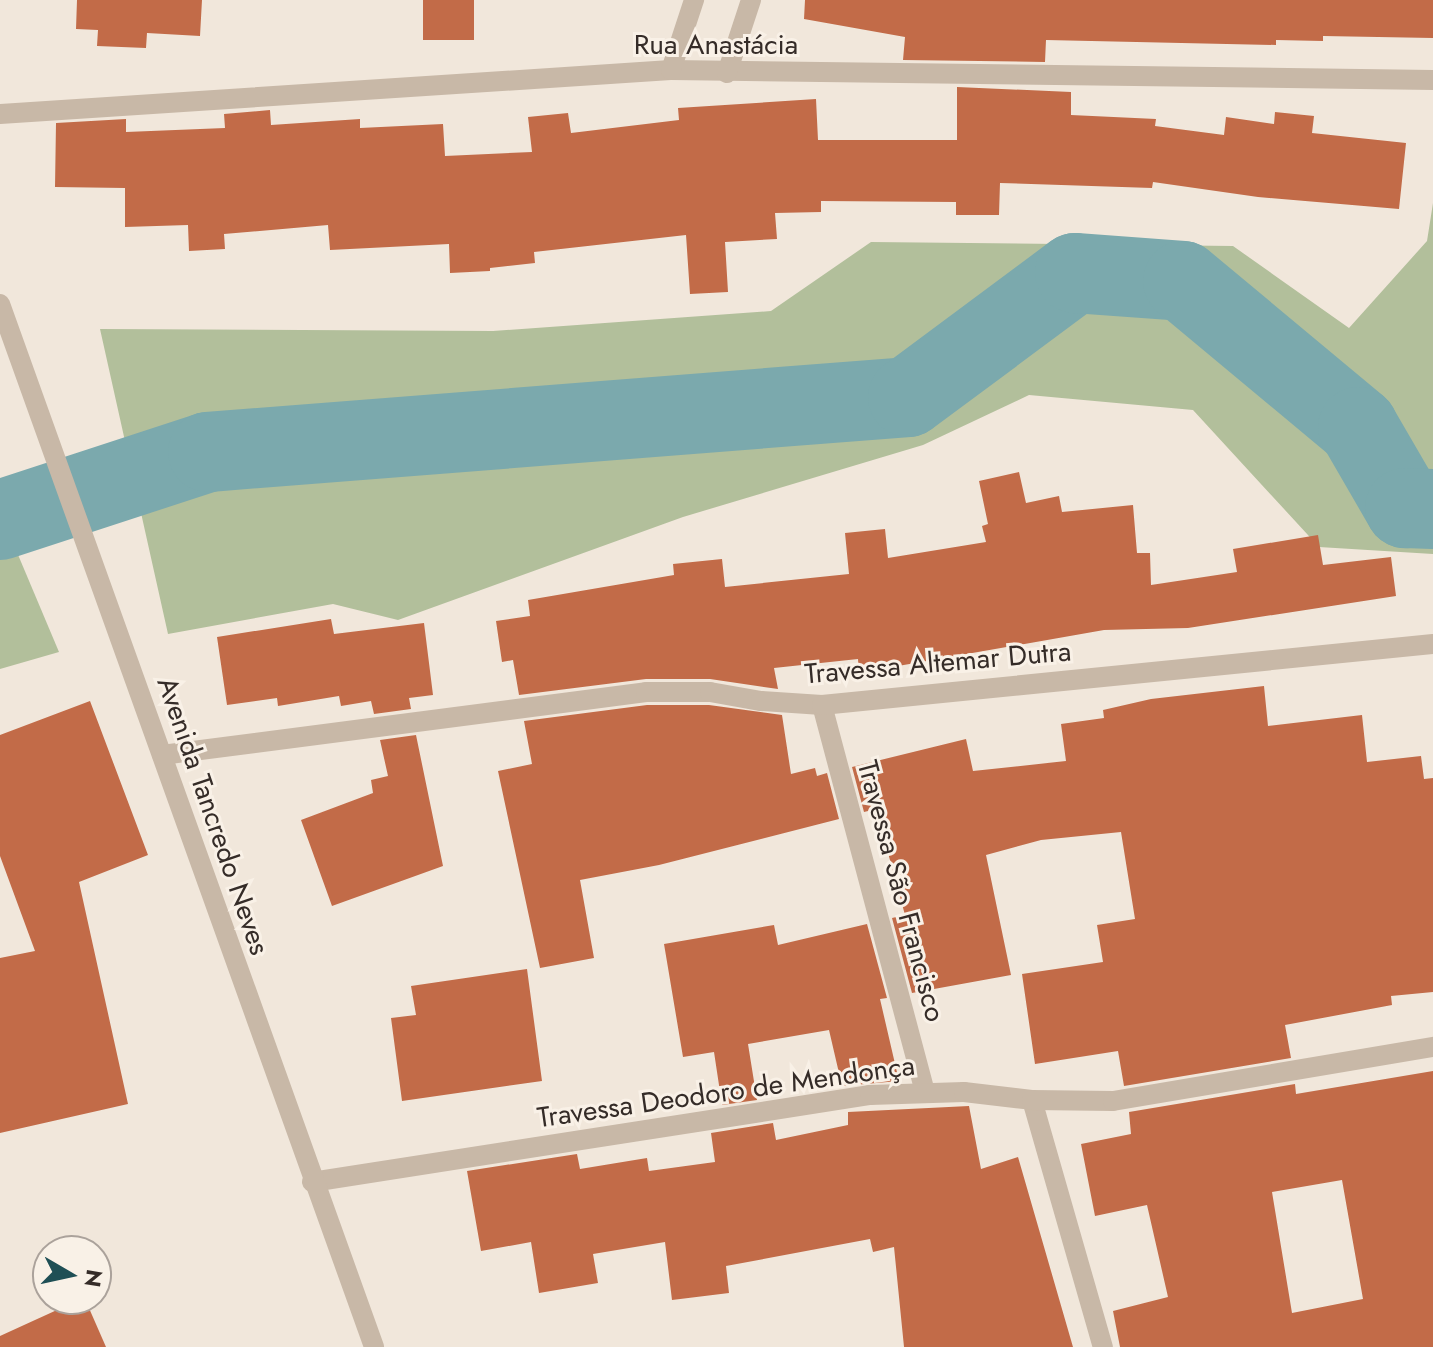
<!DOCTYPE html>
<meta charset="utf-8">
<style>
body{margin:0}
#map{position:relative;width:1433px;height:1347px;overflow:hidden;background:#f1e7db;font-family:Jost,sans-serif}
div>[style]{position:absolute}
[style*='--x']{left:calc(var(--x)*1px);top:calc(var(--y)*1px);width:calc(var(--w)*1px);rotate:calc(var(--a)*1deg)}
.green>*{inset:0;background:#b2bf9b}
.river>*{height:80px;margin:-40px;padding:0 40px;transform-origin:40px;border-radius:40px;background:#7ba9ad}
.building>*{inset:0;background:#c26b48;transform-origin:0 0}
.minor>*{height:20px;margin:-10px;padding:0 10px;transform-origin:10px;border-radius:10px;background:#c8b8a7}
.tertiary>*{height:20px;margin:-10px;padding:0 10px;transform-origin:10px;border-radius:10px;background:#c8b8a7}
span{translate:-50% -50%;white-space:nowrap;text-align:center;line-height:1.15;-webkit-text-stroke:6px #f9f1e7;paint-order:stroke}
.street-label{font-size:28px;color:#352c28}
.north{position:absolute;left:32px;top:1235px;width:80px;height:80px;box-sizing:border-box;background:#f9f1e7;border:2px solid #aba29b;border-radius:50%;rotate:99deg;font-size:22px;font-weight:700;line-height:32px;text-align:center;color:#352c28}
.north::after{content:'';display:block;margin:auto;width:28px;height:36px;background:#1f4f55;clip-path:polygon(50% 0,100% 100%,50% 72%,0 100%)}
</style>
<div id="map">
<div class="green">
<div style="clip-path:polygon(1433px 203px,1433px 554px,1319px 547px,1193px 410px,1029px 395px,923px 445px,683px 517px,398px 620px,333px 604px,168px 634px,100px 329px,493px 331px,771px 311px,871px 242px,1233px 246px,1349px 328px,1427px 241px)"></div>
<div style="clip-path:polygon(0 512px,59px 652px,0 669px)"></div>
</div>
<div class="river">
<div style="--x:0;--y:520;--w:219;--a:-18.1"></div>
<div style="--x:208;--y:452;--w:702;--a:-4.49"></div>
<div style="--x:908;--y:397;--w:208;--a:-36.6"></div>
<div style="--x:1075;--y:273;--w:108;--a:4.2"></div>
<div style="--x:1183;--y:281;--w:228;--a:39.8"></div>
<div style="--x:1358;--y:427;--w:94;--a:59.9"></div>
<div style="--x:1405;--y:508;--w:28;--a:2"></div>
</div>
<div class="building">
<div style="clip-path:polygon(77px 0,202px 0,200px 36px,147px 33px,146px 48px,97px 46px,98px 30px,76px 29px)"></div>
<div style="left:423px;top:0;width:51px;height:40px"></div>
<div style="clip-path:polygon(805px 0,1433px 0,1433px 38px,1323px 36px,1323px 41px,1276px 40px,1276px 45px,1046px 40px,1045px 62px,903px 60px,905px 37px,804px 19px)"></div>
<div style="clip-path:polygon(957px 87px,1071px 92px,1071px 115px,1156px 119px,1155px 126px,1224px 135px,1226px 117px,1274px 124px,1275px 112px,1314px 116px,1312px 133px,1406px 143px,1399px 209px,1258px 197px,1153px 182px,1152px 188px,1000px 183px,999px 215px,956px 215px,956px 202px,821px 201px,821px 212px,775px 213px,777px 239px,725px 242px,728px 292px,690px 294px,686px 235px,534px 252px,535px 263px,490px 268px,490px 271px,450px 273px,449px 244px,330px 250px,328px 225px,224px 234px,225px 249px,189px 251px,188px 225px,125px 227px,125px 188px,55px 187px,56px 123px,126px 119px,126px 132px,225px 128px,224px 114px,270px 110px,271px 125px,360px 119px,360px 128px,443px 124px,445px 156px,532px 152px,528px 117px,568px 113px,571px 133px,679px 120px,678px 108px,816px 99px,818px 140px,957px 140px)"></div>
<div style="clip-path:polygon(1019px 472px,1026px 503px,1059px 496px,1062px 512px,1133px 505px,1137px 553px,1150px 553px,1151px 585px,1237px 572px,1233px 549px,1318px 535px,1323px 565px,1391px 557px,1396px 596px,1188px 628px,1104px 630px,898px 666px,899px 673px,859px 676px,858px 659px,774px 668px,778px 689px,710px 679px,646px 679px,519px 695px,513px 660px,502px 662px,496px 621px,530px 616px,528px 600px,674px 575px,673px 564px,722px 559px,725px 587px,849px 574px,845px 533px,885px 529px,888px 558px,986px 542px,982px 526px,988px 524px,979px 481px)"></div>
<div style="clip-path:polygon(331px 619px,334px 634px,424px 623px,433px 695px,409px 698px,411px 709px,374px 714px,371px 701px,341px 706px,339px 696px,278px 706px,277px 698px,227px 705px,217px 637px)"></div>
<div style="clip-path:polygon(1264px 686px,1268px 726px,1362px 715px,1367px 762px,1421px 756px,1424px 779px,1433px 778px,1433px 992px,1391px 996px,1392px 1005px,1285px 1025px,1291px 1058px,1124px 1086px,1118px 1051px,1035px 1064px,1022px 974px,1103px 962px,1097px 925px,1135px 919px,1121px 832px,1041px 840px,986px 855px,1011px 975px,912px 993px,892px 918px,905px 915px,876px 809px,864px 812px,852px 767px,966px 739px,973px 771px,1066px 761px,1061px 724px,1104px 718px,1103px 710px,1151px 699px)"></div>
<div style="clip-path:polygon(90px 701px,148px 855px,79px 882px,128px 1104px,0 1133px,0 958px,35px 951px,0 856px,0 735px)"></div>
<div style="clip-path:polygon(647px 705px,709px 705px,782px 715px,791px 774px,815px 768px,817px 776px,827px 773px,839px 819px,659px 865px,580px 880px,594px 958px,540px 968px,498px 771px,532px 764px,524px 721px)"></div>
<div style="clip-path:polygon(416px 735px,443px 866px,332px 906px,301px 820px,373px 793px,371px 780px,388px 776px,380px 740px)"></div>
<div style="clip-path:polygon(867px 924px,887px 998px,880px 999px,899px 1081px,842px 1086px,829px 1030px,748px 1044px,757px 1100px,722px 1105px,714px 1052px,683px 1057px,664px 944px,774px 925px,778px 945px)"></div>
<div style="clip-path:polygon(527px 969px,542px 1081px,402px 1101px,391px 1018px,416px 1015px,411px 986px)"></div>
<div style="clip-path:polygon(evenodd,1433px 1071px,1433px 1347px,1120px 1347px,1113px 1311px,1168px 1297px,1147px 1205px,1095px 1216px,1081px 1144px,1131px 1134px,1129px 1112px,1295px 1084px,1296px 1094px,1433px 1071px,1342px 1180px,1363px 1299px,1292px 1313px,1272px 1192px,1342px 1180px)"></div>
<div style="clip-path:polygon(969px 1106px,981px 1169px,1018px 1157px,1073px 1347px,904px 1347px,894px 1247px,873px 1252px,870px 1239px,726px 1266px,729px 1293px,672px 1300px,665px 1242px,593px 1254px,598px 1283px,539px 1293px,531px 1242px,481px 1251px,467px 1171px,577px 1154px,580px 1169px,647px 1158px,649px 1171px,715px 1162px,711px 1133px,773px 1123px,776px 1140px,848px 1125px,848px 1112px)"></div>
<div style="clip-path:polygon(81px 1299px,85px 1299px,106px 1347px,0 1347px,0 1336px)"></div>
</div>
<div class="minor">
<div style="--x:0;--y:114;--w:672;--a:-3.75"></div>
<div style="--x:671;--y:70;--w:762;--a:0.75"></div>
<div style="--x:822;--y:705;--w:400;--a:75.1"></div>
<div style="--x:162;--y:755;--w:488;--a:-7.4"></div>
<div style="--x:646;--y:692;--w:64;--a:0"></div>
<div style="--x:710;--y:692;--w:52;--a:10"></div>
<div style="--x:761;--y:701;--w:61;--a:3.8"></div>
<div style="--x:822;--y:705;--w:614;--a:-5.7"></div>
<div style="--x:1032;--y:1100;--w:257;--a:74"></div>
<div style="--x:312;--y:1182;--w:565;--a:-8.86"></div>
<div style="--x:870;--y:1095;--w:94;--a:-1.8"></div>
<div style="--x:964;--y:1092;--w:68;--a:6.7"></div>
<div style="--x:1032;--y:1100;--w:81;--a:0.7"></div>
<div style="--x:1113;--y:1101;--w:325;--a:-9.6"></div>
</div>
<div class="tertiary">
<div style="--x:671;--y:70;--w:74;--a:-71.8"></div>
<div style="--x:727;--y:73;--w:77;--a:-71.8"></div>
<div style="--x:0;--y:304;--w:1108;--a:70.27"></div>
</div>
<div class="street-label">
<span style="left:716px;top:45px">Rua Anastácia</span>
<span style="left:938px;top:663px;rotate:-5deg">Travessa Altemar Dutra</span>
<span style="left:213px;top:816px;rotate:71deg">Avenida Tancredo Neves</span>
<span style="left:901px;top:891px;rotate:75deg">Travessa São Francisco</span>
<span style="left:726px;top:1092px;rotate:-8deg">Travessa Deodoro de Mendonça</span>
</div>
<div class="north">N</div>
</div>
